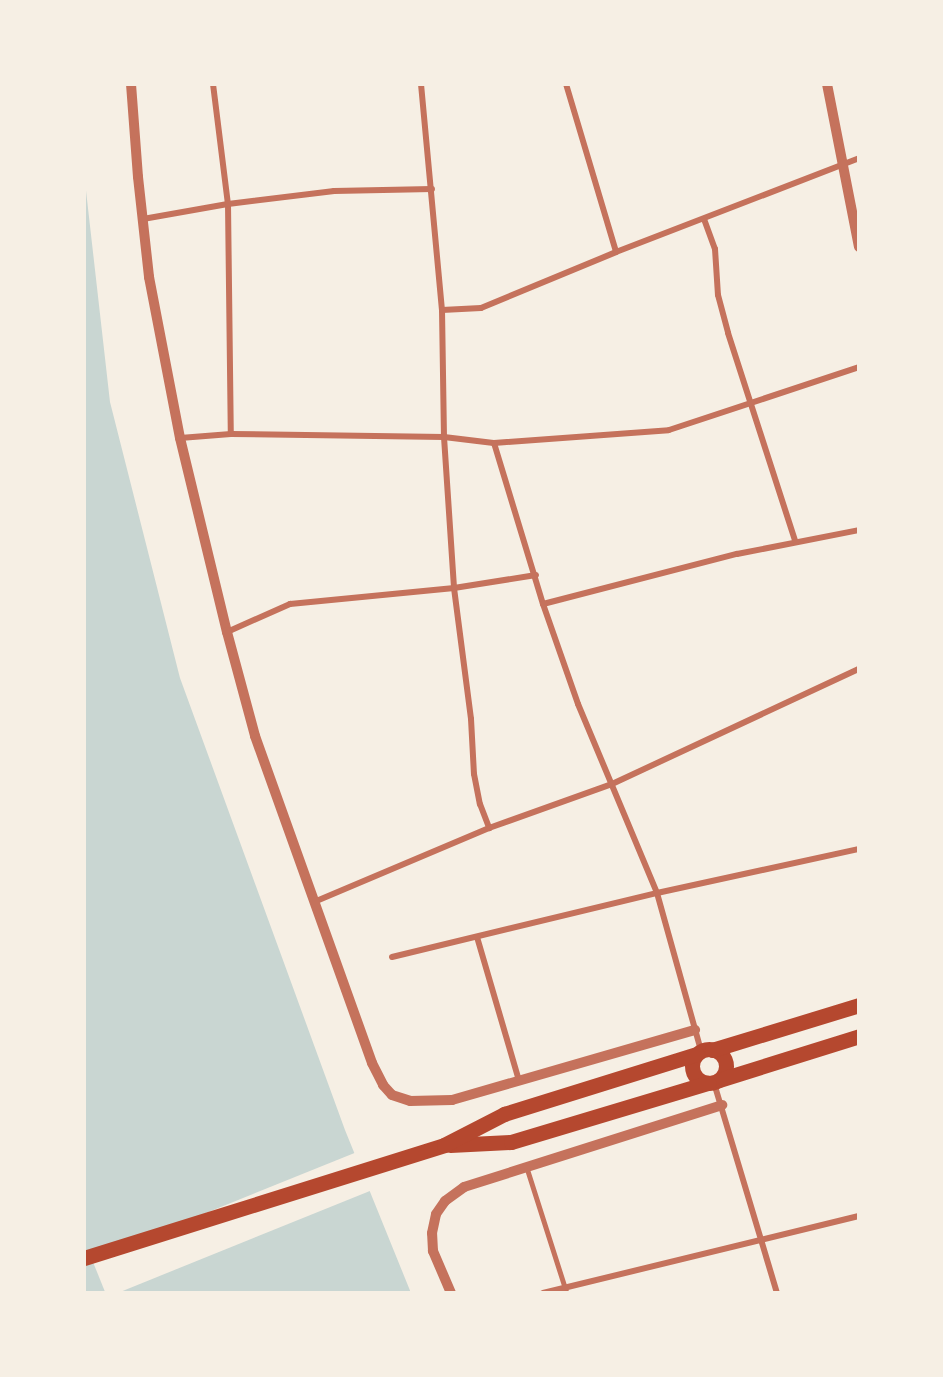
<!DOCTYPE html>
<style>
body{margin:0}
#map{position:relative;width:943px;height:1377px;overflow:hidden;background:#f6efe4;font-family:Helvetica,sans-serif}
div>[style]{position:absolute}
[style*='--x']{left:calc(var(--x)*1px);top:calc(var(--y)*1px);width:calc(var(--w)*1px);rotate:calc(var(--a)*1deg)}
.water>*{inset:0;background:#c9d6d2}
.pier>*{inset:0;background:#f6efe4;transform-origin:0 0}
.service>*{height:4.5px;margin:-2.25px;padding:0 2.25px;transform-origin:2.25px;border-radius:2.25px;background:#c5725c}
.minor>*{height:6px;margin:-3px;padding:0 3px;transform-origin:3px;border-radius:3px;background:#c5725c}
.tertiary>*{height:10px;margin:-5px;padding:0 5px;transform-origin:5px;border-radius:5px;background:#c5725c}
.primary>*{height:15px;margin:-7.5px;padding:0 7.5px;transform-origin:7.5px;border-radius:7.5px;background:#b5482f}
.primary>.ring{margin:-7.5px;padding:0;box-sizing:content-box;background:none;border:15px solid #b5482f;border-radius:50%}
span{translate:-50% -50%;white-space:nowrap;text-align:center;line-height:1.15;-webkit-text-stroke:5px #f6efe4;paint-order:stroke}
.frame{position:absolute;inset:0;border:86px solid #f6efe4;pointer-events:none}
</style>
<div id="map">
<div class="water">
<div style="clip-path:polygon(84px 173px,110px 402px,180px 678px,345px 1130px,411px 1293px,84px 1293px)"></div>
</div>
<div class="pier">
<div style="left:357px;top:1152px;width:41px;height:286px;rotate:68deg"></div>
</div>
<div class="service">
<div style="--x:527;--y:1168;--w:131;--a:72.3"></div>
</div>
<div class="minor">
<div style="--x:213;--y:84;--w:121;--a:82.9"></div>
<div style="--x:228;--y:204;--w:230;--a:89.3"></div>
<div style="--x:421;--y:84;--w:227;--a:84.7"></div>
<div style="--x:442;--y:310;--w:127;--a:89.1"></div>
<div style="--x:444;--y:437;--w:151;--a:86.2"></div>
<div style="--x:454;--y:588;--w:132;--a:82.6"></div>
<div style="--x:471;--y:719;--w:55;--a:86.9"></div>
<div style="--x:474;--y:774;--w:31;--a:79"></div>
<div style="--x:480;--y:804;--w:26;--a:69"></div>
<div style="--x:566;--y:84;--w:175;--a:73.4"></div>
<div style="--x:143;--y:219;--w:86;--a:-10"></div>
<div style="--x:228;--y:204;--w:107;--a:-7"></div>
<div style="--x:334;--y:191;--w:98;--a:-1.2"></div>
<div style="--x:704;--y:219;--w:32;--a:70"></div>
<div style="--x:715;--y:249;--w:46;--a:86.3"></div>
<div style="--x:718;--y:295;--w:39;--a:75"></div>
<div style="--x:728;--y:333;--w:219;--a:72.1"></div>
<div style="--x:442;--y:310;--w:39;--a:-3"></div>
<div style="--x:481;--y:308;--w:146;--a:-22.5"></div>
<div style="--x:616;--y:252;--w:261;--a:-21.1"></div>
<div style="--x:180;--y:438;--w:51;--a:-4.5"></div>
<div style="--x:231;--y:434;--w:213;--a:0.8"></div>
<div style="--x:444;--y:437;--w:50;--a:6.8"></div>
<div style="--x:494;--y:443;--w:175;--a:-4.2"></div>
<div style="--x:669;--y:430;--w:200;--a:-18.3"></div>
<div style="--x:494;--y:443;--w:168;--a:73.1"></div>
<div style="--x:543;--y:604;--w:106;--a:70.7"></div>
<div style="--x:578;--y:704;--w:205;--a:67.3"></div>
<div style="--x:657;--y:893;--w:164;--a:74.4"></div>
<div style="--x:543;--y:604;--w:200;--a:-14.5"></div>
<div style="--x:737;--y:554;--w:124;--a:-11.1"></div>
<div style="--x:227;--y:632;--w:69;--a:-24"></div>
<div style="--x:290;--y:604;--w:165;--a:-5.6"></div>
<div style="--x:454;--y:588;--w:83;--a:-9"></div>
<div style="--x:314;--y:902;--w:190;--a:-22.9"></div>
<div style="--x:489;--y:828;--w:131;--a:-19.7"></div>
<div style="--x:612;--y:784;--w:272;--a:-25"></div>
<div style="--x:477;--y:937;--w:150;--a:73.7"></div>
<div style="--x:392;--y:957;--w:273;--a:-13.6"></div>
<div style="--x:657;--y:893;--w:207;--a:-12.3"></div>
<div style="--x:714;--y:1083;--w:219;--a:73.3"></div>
<div style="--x:543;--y:1293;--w:325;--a:-13.7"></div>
</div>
<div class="tertiary">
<div style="--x:131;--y:84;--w:93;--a:85.7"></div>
<div style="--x:138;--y:177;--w:101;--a:83.7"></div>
<div style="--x:149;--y:277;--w:164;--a:79.1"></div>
<div style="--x:180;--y:438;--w:200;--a:76.4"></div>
<div style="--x:227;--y:632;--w:108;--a:74.9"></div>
<div style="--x:255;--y:736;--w:347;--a:70.3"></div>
<div style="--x:372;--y:1063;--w:25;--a:63"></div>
<div style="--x:383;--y:1085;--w:13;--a:48"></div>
<div style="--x:392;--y:1095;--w:19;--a:18"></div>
<div style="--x:410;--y:1101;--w:42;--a:-1.4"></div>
<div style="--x:452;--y:1100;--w:253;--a:-16.1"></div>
<div style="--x:827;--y:84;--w:166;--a:78.9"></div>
<div style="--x:451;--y:1293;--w:46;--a:-113.2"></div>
<div style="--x:433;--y:1251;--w:18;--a:-93"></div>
<div style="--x:432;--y:1233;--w:19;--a:-78"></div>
<div style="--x:436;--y:1214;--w:16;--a:-55"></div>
<div style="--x:445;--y:1201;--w:24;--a:-36"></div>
<div style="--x:464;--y:1187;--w:271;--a:-17.6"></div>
</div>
<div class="primary">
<div class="ring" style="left:692px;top:1049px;width:19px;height:19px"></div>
<div style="--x:712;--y:1050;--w:154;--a:-17"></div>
<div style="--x:719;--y:1080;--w:147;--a:-17.4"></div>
<div style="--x:450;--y:1145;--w:61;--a:-2.8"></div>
<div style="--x:511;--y:1142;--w:206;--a:-16.7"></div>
<div style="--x:84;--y:1258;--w:377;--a:-17.4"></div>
<div style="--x:444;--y:1145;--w:68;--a:-27.3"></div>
<div style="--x:504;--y:1114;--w:202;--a:-17.3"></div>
</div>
<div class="frame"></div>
</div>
